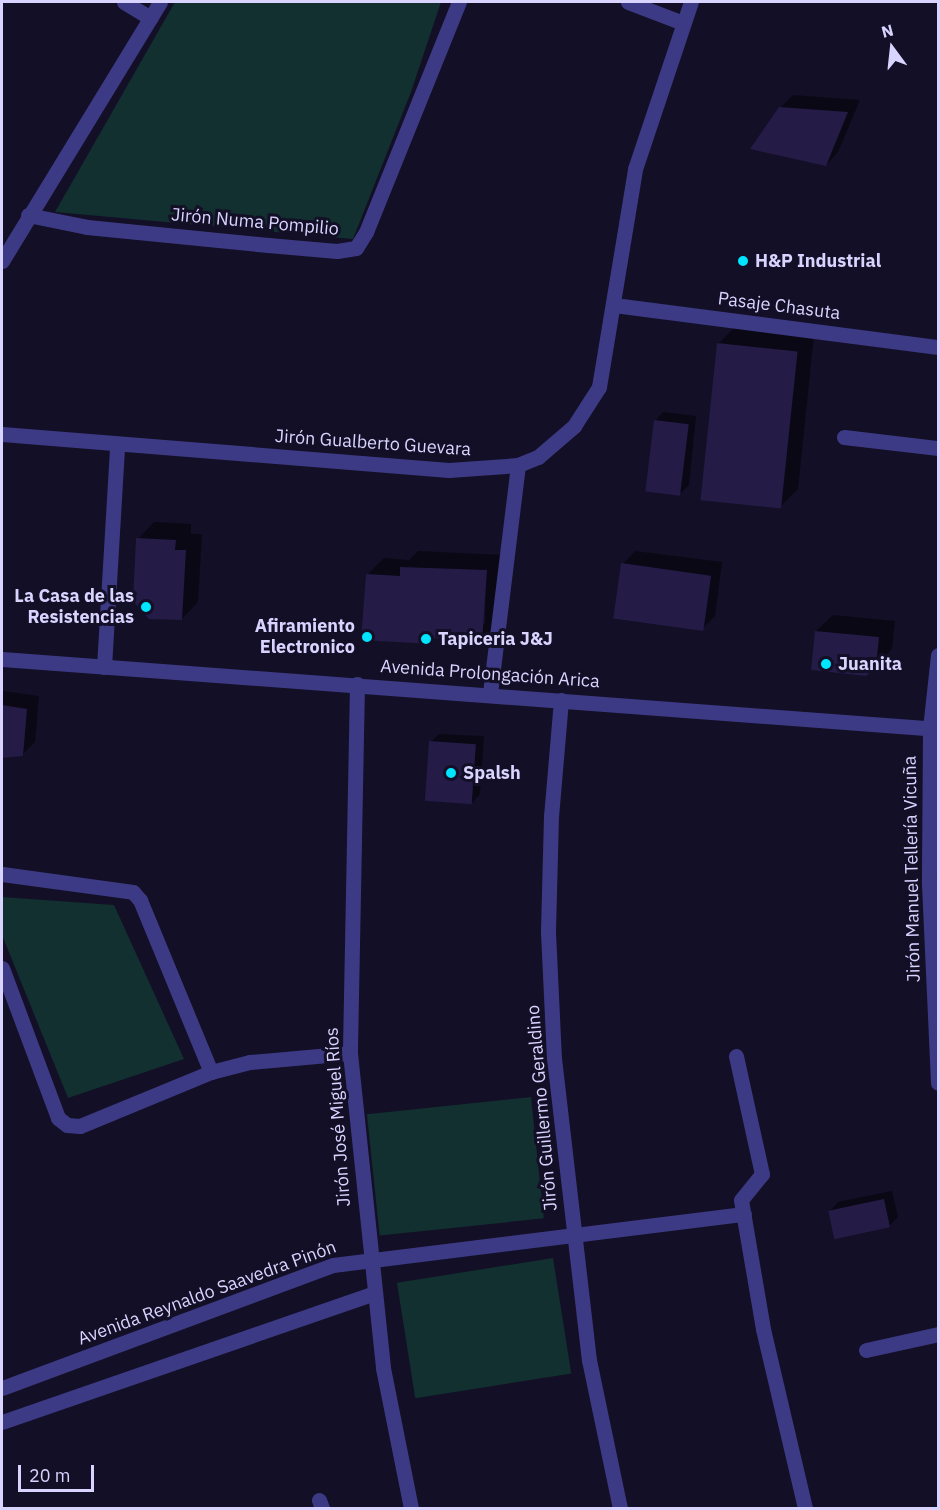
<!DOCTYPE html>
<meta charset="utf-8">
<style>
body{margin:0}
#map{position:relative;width:940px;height:1510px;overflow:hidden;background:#130f26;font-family:"IBM Plex Sans",sans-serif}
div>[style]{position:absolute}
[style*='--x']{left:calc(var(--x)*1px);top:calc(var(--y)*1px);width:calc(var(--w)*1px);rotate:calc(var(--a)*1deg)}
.green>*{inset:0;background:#12302f;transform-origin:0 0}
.shadow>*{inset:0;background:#0007}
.building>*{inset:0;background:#241b47;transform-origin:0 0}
.minor>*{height:15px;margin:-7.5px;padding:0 7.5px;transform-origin:7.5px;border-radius:7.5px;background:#3d3a85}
.dots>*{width:16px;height:16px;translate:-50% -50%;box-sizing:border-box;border:3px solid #130f26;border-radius:50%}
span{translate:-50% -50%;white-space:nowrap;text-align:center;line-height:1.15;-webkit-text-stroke:6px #130f26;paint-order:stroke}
.street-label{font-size:18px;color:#d9d4ff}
.poi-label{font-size:18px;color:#d9d4ff;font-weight:700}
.left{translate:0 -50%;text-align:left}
.right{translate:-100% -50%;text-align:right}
.frame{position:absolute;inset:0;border:3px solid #d9d4ff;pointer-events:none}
.north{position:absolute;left:862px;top:18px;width:60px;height:60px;-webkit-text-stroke:4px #130f26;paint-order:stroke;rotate:345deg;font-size:16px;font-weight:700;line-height:24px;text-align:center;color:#d9d4ff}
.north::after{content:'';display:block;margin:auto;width:21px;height:27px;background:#d9d4ff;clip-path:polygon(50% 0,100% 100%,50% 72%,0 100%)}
.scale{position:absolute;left:18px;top:1465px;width:76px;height:27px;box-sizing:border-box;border:3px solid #d9d4ff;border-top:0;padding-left:8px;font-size:18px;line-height:21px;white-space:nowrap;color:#d9d4ff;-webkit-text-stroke:4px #130f26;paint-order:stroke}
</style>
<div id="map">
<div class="green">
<div style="clip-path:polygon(175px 2px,441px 2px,411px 92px,353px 239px,55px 212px)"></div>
<div style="clip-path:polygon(2px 897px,114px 905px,184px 1059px,68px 1098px,2px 935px)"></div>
<div style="left:531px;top:1097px;width:122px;height:165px;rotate:84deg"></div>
<div style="left:553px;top:1258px;width:117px;height:158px;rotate:81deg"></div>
</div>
<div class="shadow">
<div style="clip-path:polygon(793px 95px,860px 100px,838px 152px,826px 165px,780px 108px)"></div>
<div style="clip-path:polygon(735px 327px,814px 335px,798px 489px,781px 506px,718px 344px)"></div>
<div style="clip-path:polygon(663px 412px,696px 416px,689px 485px,681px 493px,655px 421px)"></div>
<div style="clip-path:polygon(154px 522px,191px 524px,191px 534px,202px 534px,198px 602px,182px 619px,138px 539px)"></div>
<div style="clip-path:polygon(evenodd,418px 551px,503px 555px,498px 623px,482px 640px,436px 637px,430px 642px,367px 575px,384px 558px,409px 560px,418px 551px,486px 563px,485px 624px,482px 624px,486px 563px)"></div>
<div style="clip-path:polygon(635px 551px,722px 562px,715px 616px,703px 628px,623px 564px)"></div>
<div style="clip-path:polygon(833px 615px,895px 621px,892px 649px,875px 666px,816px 631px)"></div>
<div style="clip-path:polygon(2px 691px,39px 696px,35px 742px,22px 755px,2px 757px)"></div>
<div style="clip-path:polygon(439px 734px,484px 736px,480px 794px,472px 803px,431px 742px)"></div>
<div style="clip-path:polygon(892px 1191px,898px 1217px,889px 1226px,830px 1211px,838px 1202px)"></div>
</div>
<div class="building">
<div style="clip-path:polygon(779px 107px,848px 112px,826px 166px,750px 149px)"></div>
<div style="left:717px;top:343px;width:81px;height:158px;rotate:6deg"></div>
<div style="left:654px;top:420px;width:35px;height:72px;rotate:7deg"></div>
<div style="clip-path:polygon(136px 538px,176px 540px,175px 550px,186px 550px,182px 620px,149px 619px,133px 601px)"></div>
<div style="left:621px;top:563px;width:91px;height:56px;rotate:8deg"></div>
<div style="clip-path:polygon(400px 567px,487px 570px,482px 641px,431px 638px,431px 644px,361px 640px,366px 574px,400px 576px)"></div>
<div style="clip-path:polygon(815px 631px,879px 637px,876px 667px,866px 676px,811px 670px)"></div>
<div style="clip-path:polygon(2px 705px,27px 709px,23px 756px,2px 758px)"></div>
<div style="left:429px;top:741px;width:47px;height:60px;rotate:4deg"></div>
<div style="left:884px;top:1199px;width:29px;height:57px;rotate:78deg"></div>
</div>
<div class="minor">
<div style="--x:124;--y:2;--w:31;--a:31"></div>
<div style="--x:628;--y:2;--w:59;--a:20.9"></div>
<div style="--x:28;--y:215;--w:60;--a:11.5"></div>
<div style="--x:87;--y:227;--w:182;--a:5.7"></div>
<div style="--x:268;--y:245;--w:69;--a:5"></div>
<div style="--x:337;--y:251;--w:19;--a:-9"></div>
<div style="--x:356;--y:248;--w:19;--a:-58"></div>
<div style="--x:366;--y:232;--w:248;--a:-68"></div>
<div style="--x:2;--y:261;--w:303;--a:-58.6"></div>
<div style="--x:614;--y:305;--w:327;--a:7.4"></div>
<div style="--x:2;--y:434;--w:448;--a:4.6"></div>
<div style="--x:449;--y:470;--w:69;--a:-4.1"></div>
<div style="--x:518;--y:465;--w:22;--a:-22"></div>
<div style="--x:538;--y:457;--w:48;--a:-40.7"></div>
<div style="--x:574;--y:426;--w:46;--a:-57.3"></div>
<div style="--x:599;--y:387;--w:221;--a:-80.6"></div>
<div style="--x:635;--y:169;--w:176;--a:-71.5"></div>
<div style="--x:844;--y:437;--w:95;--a:6.7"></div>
<div style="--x:938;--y:655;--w:74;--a:96.2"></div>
<div style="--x:930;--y:729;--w:155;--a:90.4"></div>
<div style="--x:929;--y:884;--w:199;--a:87.4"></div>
<div style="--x:2;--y:659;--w:939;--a:4.28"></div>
<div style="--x:104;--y:667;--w:222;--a:-86.6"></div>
<div style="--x:357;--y:684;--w:369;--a:91.1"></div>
<div style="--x:350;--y:1053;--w:317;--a:84"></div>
<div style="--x:383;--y:1368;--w:143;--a:78.7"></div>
<div style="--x:490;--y:693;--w:230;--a:-83"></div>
<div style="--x:561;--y:700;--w:116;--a:94.9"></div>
<div style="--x:551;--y:816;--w:116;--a:91.5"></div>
<div style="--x:548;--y:932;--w:126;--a:87.3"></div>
<div style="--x:554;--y:1058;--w:304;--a:83.4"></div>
<div style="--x:589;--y:1360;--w:151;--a:78.2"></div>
<div style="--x:2;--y:874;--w:132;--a:7.8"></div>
<div style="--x:133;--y:892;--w:11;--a:49"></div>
<div style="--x:140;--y:900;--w:186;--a:67.6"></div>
<div style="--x:2;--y:968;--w:160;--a:69.5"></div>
<div style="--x:58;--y:1118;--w:11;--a:38"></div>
<div style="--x:67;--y:1125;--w:13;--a:4"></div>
<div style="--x:80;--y:1126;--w:142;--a:-22.4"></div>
<div style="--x:211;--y:1072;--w:40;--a:-14.4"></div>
<div style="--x:250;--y:1062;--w:100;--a:-5.1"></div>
<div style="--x:736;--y:1056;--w:121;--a:77.6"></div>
<div style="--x:762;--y:1174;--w:33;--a:129"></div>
<div style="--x:741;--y:1200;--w:131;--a:80.3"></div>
<div style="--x:763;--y:1329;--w:184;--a:76.8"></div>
<div style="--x:866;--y:1350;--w:74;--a:-12.5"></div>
<div style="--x:2;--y:1388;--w:353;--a:-20.4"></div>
<div style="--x:333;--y:1265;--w:414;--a:-7.1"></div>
<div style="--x:2;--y:1422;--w:394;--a:-19.1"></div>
<div style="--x:319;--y:1500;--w:9;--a:69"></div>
</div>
<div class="dots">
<div style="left:743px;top:261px;background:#00e5ff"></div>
<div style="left:146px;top:607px;background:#00e5ff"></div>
<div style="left:367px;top:637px;background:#00e5ff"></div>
<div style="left:426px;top:639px;background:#00e5ff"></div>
<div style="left:826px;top:664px;background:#00e5ff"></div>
<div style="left:451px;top:773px;background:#00e5ff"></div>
</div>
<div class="street-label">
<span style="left:255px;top:222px;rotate:5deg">Jirón Numa Pompilio</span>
<span style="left:779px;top:306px;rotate:7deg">Pasaje Chasuta</span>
<span style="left:373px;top:443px;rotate:4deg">Jirón Gualberto Guevara</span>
<span style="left:490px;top:674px;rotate:4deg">Avenida Prolongación Arica</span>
<span style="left:912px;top:869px;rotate:-91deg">Jirón Manuel Tellería Vicuña</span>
<span style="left:542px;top:1108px;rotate:-95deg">Jirón Guillermo Geraldino</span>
<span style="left:338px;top:1117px;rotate:-94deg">Jirón José Miguel Ríos</span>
<span style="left:207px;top:1293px;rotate:-20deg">Avenida Reynaldo Saavedra Pinón</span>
</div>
<div class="poi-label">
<span class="left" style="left:755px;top:261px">H&amp;P Industrial</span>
<span class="right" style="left:134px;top:607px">La Casa de las<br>Resistencias</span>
<span class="right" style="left:355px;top:637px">Afiramiento<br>Electronico</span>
<span class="left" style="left:438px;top:639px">Tapiceria J&amp;J</span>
<span class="left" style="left:838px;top:664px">Juanita</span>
<span class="left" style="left:463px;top:773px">Spalsh</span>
</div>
<div class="frame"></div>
<div class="north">N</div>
<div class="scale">20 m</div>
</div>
